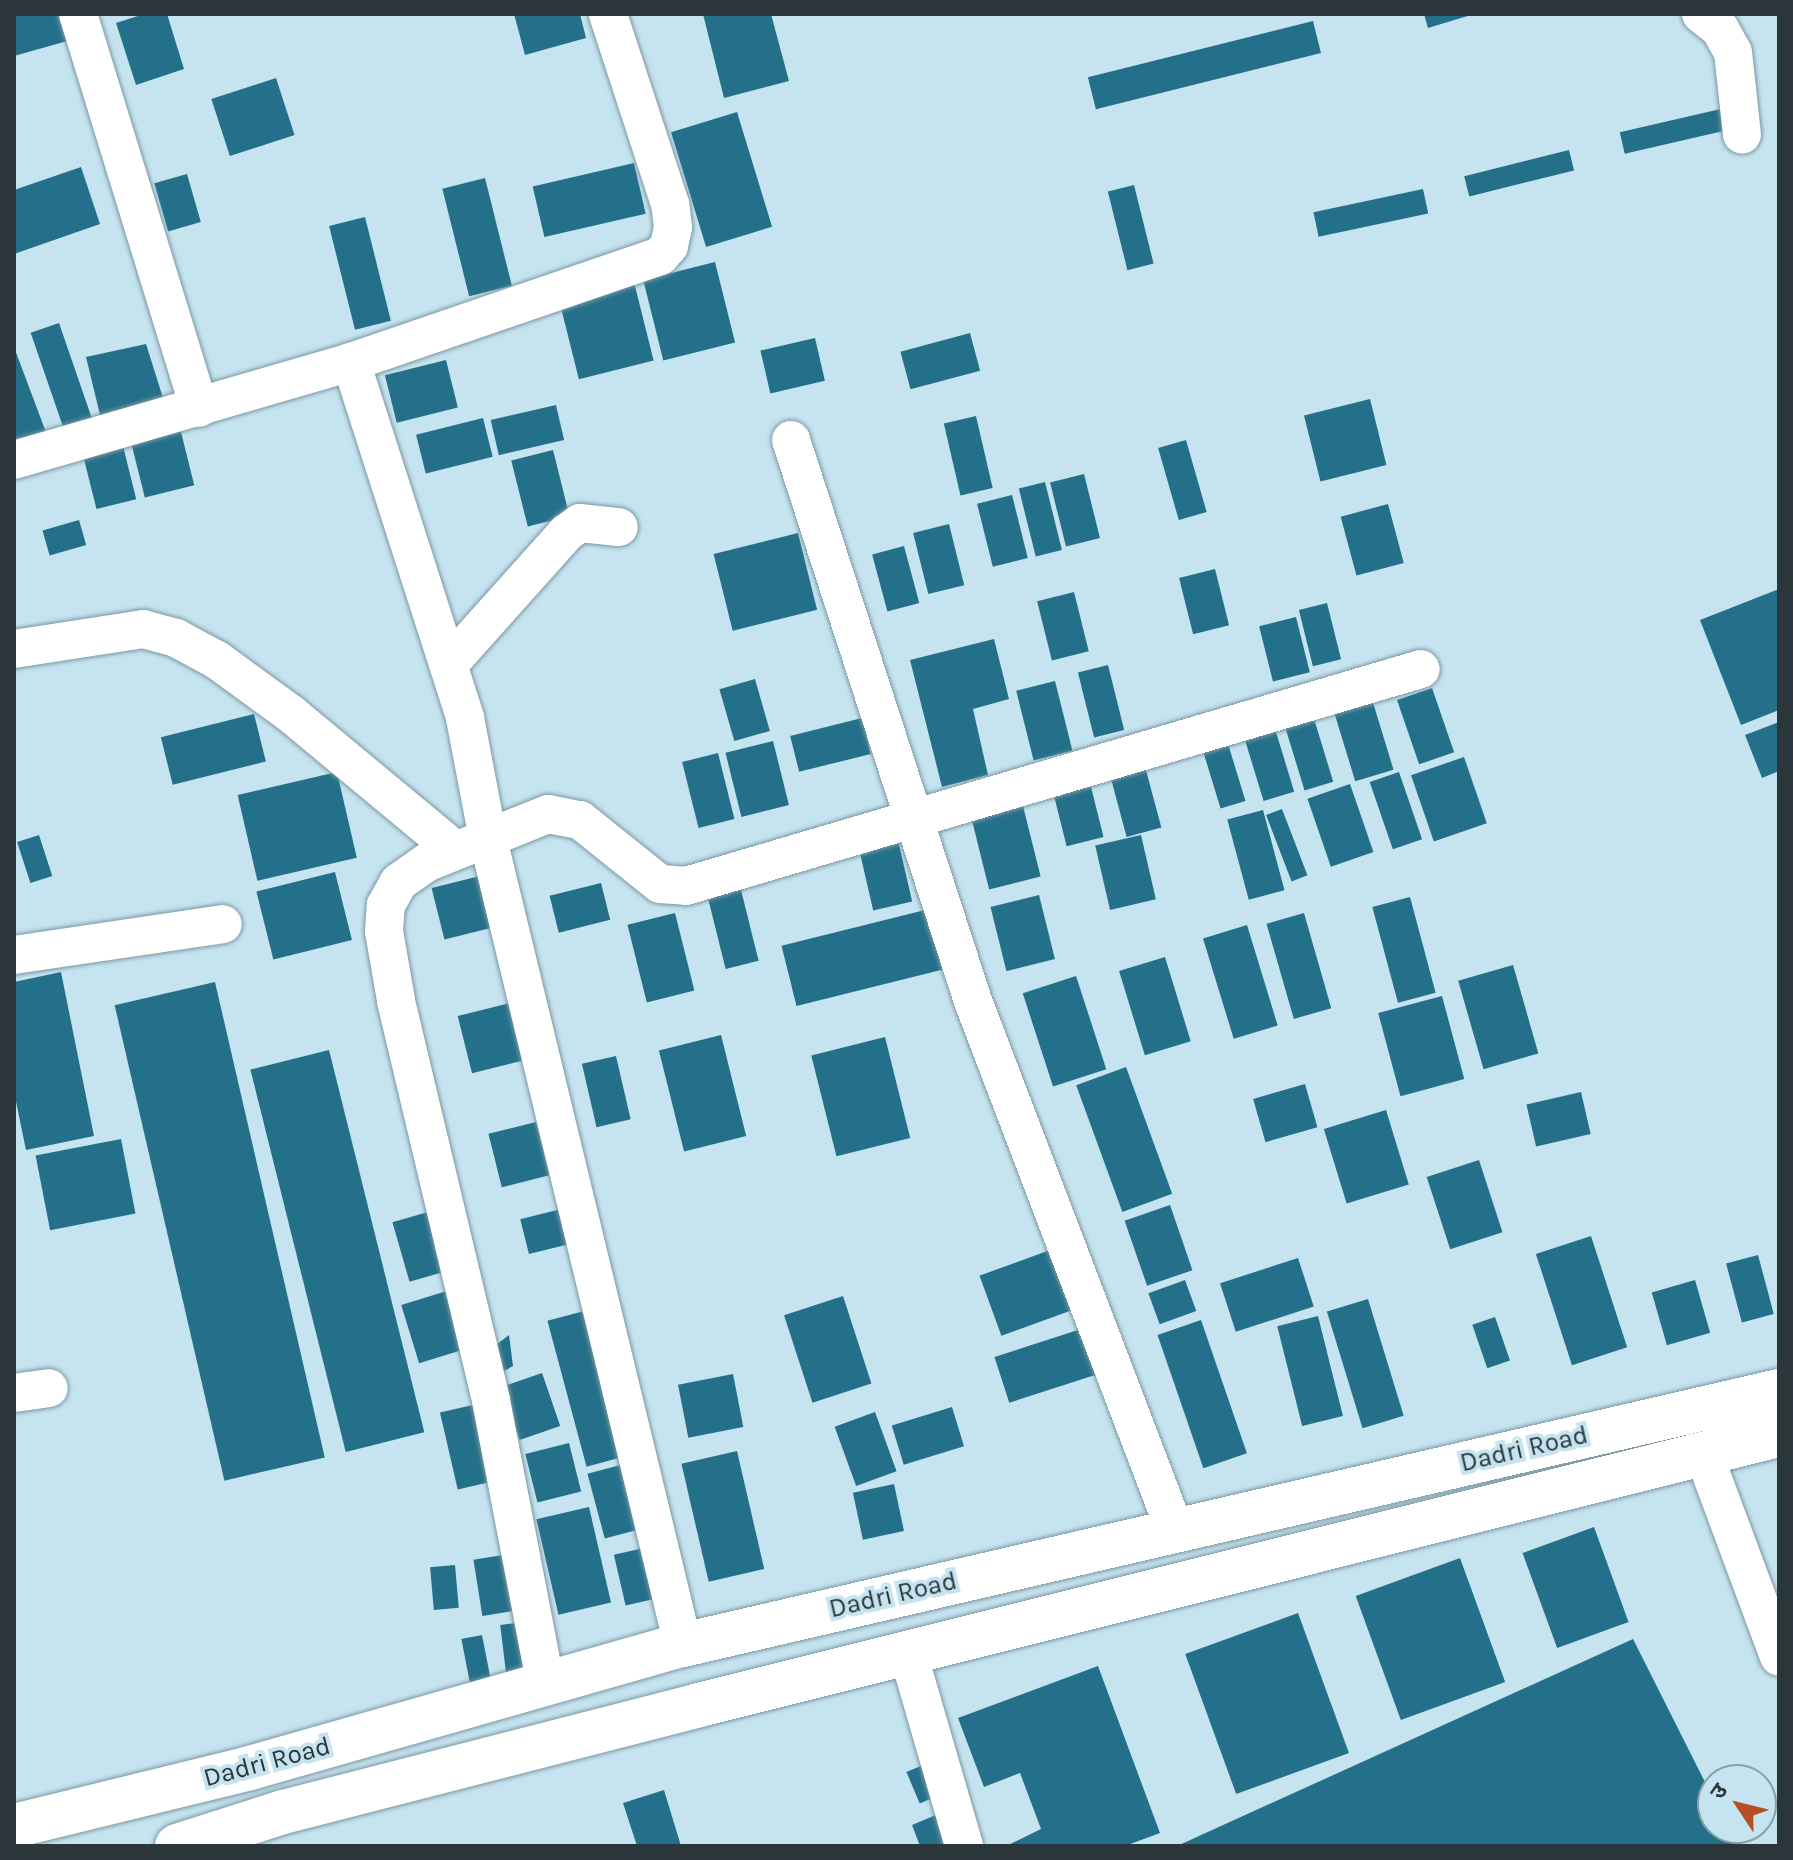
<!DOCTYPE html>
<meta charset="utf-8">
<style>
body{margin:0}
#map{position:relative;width:1793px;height:1860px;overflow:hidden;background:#c6e4f0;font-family:Karla,"Noto Sans Devanagari",sans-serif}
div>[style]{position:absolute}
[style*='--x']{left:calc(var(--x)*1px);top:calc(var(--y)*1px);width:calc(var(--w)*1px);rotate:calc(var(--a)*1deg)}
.building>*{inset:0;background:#24708a;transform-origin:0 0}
.roads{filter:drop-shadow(0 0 2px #7b97a3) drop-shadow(0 0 2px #7b97a3)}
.street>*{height:38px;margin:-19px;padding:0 19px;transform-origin:19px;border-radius:19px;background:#fff}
.secondary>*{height:44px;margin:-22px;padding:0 22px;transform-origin:22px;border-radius:22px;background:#fff}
span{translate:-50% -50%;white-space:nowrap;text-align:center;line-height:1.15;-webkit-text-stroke:8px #c6e4f0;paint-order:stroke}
.street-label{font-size:26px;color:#2b363b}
.frame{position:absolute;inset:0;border:16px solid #2b363b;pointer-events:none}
.north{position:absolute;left:1697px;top:1764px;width:80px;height:80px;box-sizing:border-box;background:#c6e4f0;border:2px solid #889ea8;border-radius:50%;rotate:305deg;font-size:22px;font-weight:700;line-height:32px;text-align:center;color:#2b363b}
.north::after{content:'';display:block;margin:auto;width:28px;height:36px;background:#b55022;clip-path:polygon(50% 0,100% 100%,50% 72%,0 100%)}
</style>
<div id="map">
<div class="building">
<div style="clip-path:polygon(14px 14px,64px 14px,71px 40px,14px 56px)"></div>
<div style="clip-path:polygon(144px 14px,167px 14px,184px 69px,136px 85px,116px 23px)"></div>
<div style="clip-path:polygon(514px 14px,580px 14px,586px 38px,525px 55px)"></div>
<div style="clip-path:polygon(703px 14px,771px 14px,789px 81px,724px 98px)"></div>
<div style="clip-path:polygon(1424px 14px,1471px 14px,1471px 15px,1428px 28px)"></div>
<div style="left:1313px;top:21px;width:33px;height:232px;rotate:76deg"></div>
<div style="left:276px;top:78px;width:60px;height:68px;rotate:72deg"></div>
<div style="left:1725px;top:108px;width:22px;height:108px;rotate:77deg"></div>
<div style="left:737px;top:112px;width:120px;height:69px;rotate:73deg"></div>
<div style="left:1569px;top:150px;width:21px;height:108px;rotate:76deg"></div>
<div style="left:634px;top:163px;width:52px;height:104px;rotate:77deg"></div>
<div style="clip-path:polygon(81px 167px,100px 224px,14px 254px,14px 190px)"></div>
<div style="left:187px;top:174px;width:50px;height:34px;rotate:74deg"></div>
<div style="left:485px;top:178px;width:111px;height:44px;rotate:76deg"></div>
<div style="left:1134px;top:185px;width:81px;height:27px;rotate:76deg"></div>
<div style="left:1423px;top:189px;width:25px;height:112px;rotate:78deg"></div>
<div style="left:365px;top:217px;width:107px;height:37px;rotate:76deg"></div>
<div style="left:715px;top:262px;width:83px;height:74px;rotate:76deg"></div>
<div style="left:634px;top:282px;width:81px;height:77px;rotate:76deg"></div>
<div style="left:59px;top:323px;width:113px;height:30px;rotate:71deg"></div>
<div style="left:970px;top:333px;width:39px;height:72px;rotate:75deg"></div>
<div style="left:815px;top:338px;width:44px;height:56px;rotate:77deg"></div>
<div style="clip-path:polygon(146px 344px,164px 401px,102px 423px,86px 357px)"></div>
<div style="clip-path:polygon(14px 347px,47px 435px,14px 447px)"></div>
<div style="left:446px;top:360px;width:49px;height:63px;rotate:76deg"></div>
<div style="left:1370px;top:399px;width:68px;height:68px;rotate:76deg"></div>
<div style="left:556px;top:405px;width:36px;height:67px;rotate:77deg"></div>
<div style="left:976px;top:416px;width:74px;height:33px;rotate:77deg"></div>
<div style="left:483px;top:418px;width:40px;height:69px;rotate:76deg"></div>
<div style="left:180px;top:428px;width:59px;height:51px;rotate:76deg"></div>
<div style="left:121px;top:438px;width:63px;height:41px;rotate:76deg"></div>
<div style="left:1186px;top:440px;width:75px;height:29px;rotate:74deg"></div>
<div style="left:553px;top:450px;width:68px;height:43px;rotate:76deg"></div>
<div style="left:1084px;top:474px;width:66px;height:35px;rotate:76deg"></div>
<div style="left:1045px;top:482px;width:70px;height:27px;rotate:76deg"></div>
<div style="left:1012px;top:495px;width:65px;height:36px;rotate:76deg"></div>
<div style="left:1388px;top:504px;width:61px;height:49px;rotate:75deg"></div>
<div style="left:79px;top:520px;width:26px;height:38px;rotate:74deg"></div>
<div style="left:949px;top:524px;width:63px;height:37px;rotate:76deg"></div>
<div style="left:798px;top:533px;width:79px;height:87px;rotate:76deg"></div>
<div style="left:904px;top:546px;width:59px;height:33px;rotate:75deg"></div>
<div style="left:1215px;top:569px;width:58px;height:37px;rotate:76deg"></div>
<div style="clip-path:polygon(1779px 589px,1779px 710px,1741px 725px,1700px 620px)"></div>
<div style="left:1074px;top:592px;width:61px;height:38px;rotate:76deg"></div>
<div style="left:1327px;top:603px;width:58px;height:29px;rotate:76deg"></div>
<div style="left:1296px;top:617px;width:57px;height:38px;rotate:76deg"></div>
<div style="clip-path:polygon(994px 639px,1009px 699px,973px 709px,988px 775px,942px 787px,910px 660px)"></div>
<div style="left:1108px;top:665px;width:67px;height:31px;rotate:76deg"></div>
<div style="left:755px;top:679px;width:54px;height:37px;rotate:74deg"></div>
<div style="left:1055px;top:681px;width:72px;height:40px;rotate:76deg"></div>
<div style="left:1432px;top:688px;width:68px;height:37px;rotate:71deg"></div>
<div style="left:1371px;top:696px;width:77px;height:40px;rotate:73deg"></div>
<div style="left:1311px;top:709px;width:76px;height:30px;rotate:73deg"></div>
<div style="left:254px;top:714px;width:49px;height:96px;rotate:76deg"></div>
<div style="left:862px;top:718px;width:37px;height:74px;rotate:76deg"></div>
<div style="left:1272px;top:719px;width:76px;height:32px;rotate:73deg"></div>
<div style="clip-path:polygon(1779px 722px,1779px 771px,1762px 778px,1745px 735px)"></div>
<div style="left:1225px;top:734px;width:70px;height:26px;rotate:73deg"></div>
<div style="left:773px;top:741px;width:66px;height:49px;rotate:76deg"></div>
<div style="left:718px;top:753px;width:68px;height:37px;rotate:76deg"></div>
<div style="left:1464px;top:757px;width:70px;height:56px;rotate:71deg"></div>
<div style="left:1143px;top:759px;width:71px;height:36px;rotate:75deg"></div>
<div style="left:337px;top:772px;width:88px;height:102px;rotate:77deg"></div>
<div style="left:1399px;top:772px;width:71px;height:31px;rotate:71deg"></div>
<div style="left:1088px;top:775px;width:64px;height:38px;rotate:76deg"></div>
<div style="left:1350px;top:784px;width:72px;height:45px;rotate:71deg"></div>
<div style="left:1021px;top:798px;width:81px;height:53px;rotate:76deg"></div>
<div style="left:1282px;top:809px;width:71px;height:17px;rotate:69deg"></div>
<div style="left:1263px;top:810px;width:83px;height:37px;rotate:75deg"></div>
<div style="left:39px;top:835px;width:43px;height:23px;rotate:72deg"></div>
<div style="left:1141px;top:835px;width:66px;height:47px;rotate:77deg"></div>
<div style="left:898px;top:840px;width:63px;height:40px;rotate:77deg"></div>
<div style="left:335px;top:872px;width:70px;height:81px;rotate:76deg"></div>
<div style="left:484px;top:875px;width:53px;height:54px;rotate:76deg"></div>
<div style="left:601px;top:883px;width:38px;height:53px;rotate:76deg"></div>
<div style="left:740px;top:886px;width:77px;height:34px;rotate:76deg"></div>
<div style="left:1039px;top:895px;width:66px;height:50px;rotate:76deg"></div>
<div style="left:1410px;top:897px;width:99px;height:39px;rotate:75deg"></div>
<div style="left:929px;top:909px;width:62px;height:152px;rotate:76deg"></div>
<div style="left:675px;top:913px;width:80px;height:49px;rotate:76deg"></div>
<div style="left:1304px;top:913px;width:99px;height:39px;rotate:74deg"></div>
<div style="left:1247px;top:925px;width:105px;height:46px;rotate:73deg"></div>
<div style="left:1165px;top:957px;width:88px;height:48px;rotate:73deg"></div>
<div style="left:1513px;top:965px;width:92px;height:57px;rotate:74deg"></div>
<div style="clip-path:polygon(61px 972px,94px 1136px,26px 1150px,14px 1092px,14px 982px)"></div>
<div style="left:1076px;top:976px;width:98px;height:56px;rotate:72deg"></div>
<div style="left:215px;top:982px;width:488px;height:103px;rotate:77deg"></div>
<div style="left:1442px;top:996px;width:86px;height:66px;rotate:75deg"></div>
<div style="left:514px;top:1002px;width:59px;height:58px;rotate:76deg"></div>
<div style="left:721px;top:1035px;width:104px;height:64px;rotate:76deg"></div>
<div style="left:885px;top:1037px;width:104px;height:76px;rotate:76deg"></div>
<div style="left:329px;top:1050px;width:394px;height:81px;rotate:76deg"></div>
<div style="left:616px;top:1056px;width:65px;height:35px;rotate:77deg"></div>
<div style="left:1126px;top:1067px;width:135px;height:53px;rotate:70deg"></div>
<div style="left:1305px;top:1084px;width:45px;height:54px;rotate:74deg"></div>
<div style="left:1581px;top:1092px;width:43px;height:56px;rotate:77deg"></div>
<div style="left:1386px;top:1110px;width:78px;height:65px;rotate:73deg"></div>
<div style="left:536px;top:1122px;width:55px;height:49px;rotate:76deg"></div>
<div style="left:121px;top:1139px;width:76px;height:87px;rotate:79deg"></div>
<div style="left:1479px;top:1160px;width:76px;height:55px;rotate:72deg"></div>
<div style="left:1170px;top:1205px;width:69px;height:48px;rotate:71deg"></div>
<div style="left:561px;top:1209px;width:36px;height:42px;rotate:76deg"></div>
<div style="left:428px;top:1212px;width:62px;height:37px;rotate:74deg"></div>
<div style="left:1591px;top:1236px;width:117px;height:58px;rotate:72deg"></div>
<div style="left:1050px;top:1250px;width:64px;height:75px;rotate:70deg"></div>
<div style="left:1758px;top:1255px;width:61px;height:33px;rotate:75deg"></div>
<div style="left:1298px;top:1258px;width:51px;height:82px;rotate:72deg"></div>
<div style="left:1185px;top:1280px;width:33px;height:39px;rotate:70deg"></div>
<div style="left:1695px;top:1280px;width:55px;height:45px;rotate:74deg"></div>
<div style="left:450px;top:1290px;width:61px;height:51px;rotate:73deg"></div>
<div style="left:843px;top:1296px;width:92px;height:62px;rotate:72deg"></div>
<div style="left:1368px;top:1299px;width:122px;height:43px;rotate:73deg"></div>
<div style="left:588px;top:1310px;width:151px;height:42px;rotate:75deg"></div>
<div style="left:1318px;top:1316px;width:103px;height:42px;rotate:76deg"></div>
<div style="left:1495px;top:1317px;width:46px;height:24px;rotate:71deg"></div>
<div style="left:1201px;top:1320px;width:141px;height:46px;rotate:71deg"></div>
<div style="left:1081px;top:1329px;width:48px;height:91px;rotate:72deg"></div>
<div style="clip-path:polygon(509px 1335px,513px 1366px,499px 1374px,492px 1348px)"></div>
<div style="left:542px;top:1373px;width:56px;height:43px;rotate:71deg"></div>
<div style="left:733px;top:1374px;width:54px;height:56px;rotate:79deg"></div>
<div style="left:477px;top:1404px;width:79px;height:38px;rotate:77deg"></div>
<div style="left:952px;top:1407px;width:41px;height:63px;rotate:73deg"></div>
<div style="left:875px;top:1412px;width:63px;height:43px;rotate:70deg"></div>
<div style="left:569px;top:1443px;width:50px;height:45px;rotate:76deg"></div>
<div style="left:737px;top:1451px;width:121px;height:57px;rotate:77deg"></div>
<div style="left:628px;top:1463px;width:67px;height:42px;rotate:75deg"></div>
<div style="left:894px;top:1484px;width:48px;height:42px;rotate:78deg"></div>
<div style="left:589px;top:1507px;width:98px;height:54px;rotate:77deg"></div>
<div style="left:1594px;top:1527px;width:101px;height:76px;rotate:70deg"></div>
<div style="left:648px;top:1547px;width:52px;height:35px;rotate:77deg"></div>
<div style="left:509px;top:1554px;width:57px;height:36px;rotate:81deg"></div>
<div style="left:1460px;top:1558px;width:132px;height:111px;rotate:70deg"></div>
<div style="left:455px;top:1565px;width:43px;height:25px;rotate:85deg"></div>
<div style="left:1298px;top:1613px;width:149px;height:120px;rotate:70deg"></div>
<div style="left:525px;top:1622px;width:51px;height:25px;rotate:83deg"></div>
<div style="left:482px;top:1635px;width:48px;height:21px;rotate:79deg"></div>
<div style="clip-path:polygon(1633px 1639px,1713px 1798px,1713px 1828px,1728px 1828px,1737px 1846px,1177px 1846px)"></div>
<div style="clip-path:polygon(1098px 1666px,1160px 1833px,1125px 1846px,1006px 1846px,1041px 1829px,1020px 1773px,984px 1787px,958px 1718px)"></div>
<div style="left:935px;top:1760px;width:34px;height:31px;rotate:67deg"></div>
<div style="clip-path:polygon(664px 1790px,681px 1846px,637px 1846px,623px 1803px)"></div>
<div style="clip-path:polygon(950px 1809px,945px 1846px,920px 1846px,912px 1825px)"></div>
</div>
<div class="roads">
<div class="street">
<div style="--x:78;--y:14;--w:412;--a:72.9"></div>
<div style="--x:1701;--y:14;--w:24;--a:38"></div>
<div style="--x:1720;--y:29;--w:26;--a:61"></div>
<div style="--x:1733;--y:52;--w:83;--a:83.8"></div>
<div style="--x:351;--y:362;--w:374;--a:72.2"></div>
<div style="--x:465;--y:718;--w:123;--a:79.2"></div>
<div style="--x:488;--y:839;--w:829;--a:76.4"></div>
<div style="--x:791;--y:440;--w:590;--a:72.03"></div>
<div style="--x:973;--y:1001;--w:564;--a:69.12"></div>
<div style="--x:14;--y:460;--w:351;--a:-16.2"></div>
<div style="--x:351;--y:362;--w:327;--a:-18.9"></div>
<div style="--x:660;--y:256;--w:13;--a:-48"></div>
<div style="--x:669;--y:246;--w:19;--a:-78"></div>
<div style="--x:673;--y:227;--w:23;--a:-97"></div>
<div style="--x:670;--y:204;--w:200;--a:-108.1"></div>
<div style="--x:14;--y:649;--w:131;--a:-8.8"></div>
<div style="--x:143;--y:629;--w:34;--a:15"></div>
<div style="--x:176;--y:638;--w:47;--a:28.2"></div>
<div style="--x:217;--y:660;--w:92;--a:36.1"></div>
<div style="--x:291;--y:714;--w:213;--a:39.7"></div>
<div style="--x:449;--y:664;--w:176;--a:-48.2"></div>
<div style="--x:566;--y:533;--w:17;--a:-36"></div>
<div style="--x:580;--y:523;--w:39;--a:6"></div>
<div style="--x:14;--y:955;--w:211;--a:-8.4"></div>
<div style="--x:14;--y:1393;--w:35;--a:-8"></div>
<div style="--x:1704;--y:1455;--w:215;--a:69.6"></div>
<div style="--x:908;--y:1653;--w:201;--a:73.8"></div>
<div style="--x:546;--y:1686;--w:291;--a:-100.9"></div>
<div style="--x:491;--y:1400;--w:411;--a:-103.4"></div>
<div style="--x:396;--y:1000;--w:70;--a:-99.9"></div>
<div style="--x:384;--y:931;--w:26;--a:-86"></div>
<div style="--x:386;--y:905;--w:26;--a:-61"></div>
<div style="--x:399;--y:882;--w:35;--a:-35"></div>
<div style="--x:428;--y:862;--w:129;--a:-21.8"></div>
<div style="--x:548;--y:814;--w:33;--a:11"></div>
<div style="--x:580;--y:820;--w:102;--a:38.7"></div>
<div style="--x:660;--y:884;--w:26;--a:4"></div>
<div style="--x:686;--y:886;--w:766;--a:-16.45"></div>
</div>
<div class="secondary">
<div style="--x:14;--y:1826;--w:243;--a:-13.8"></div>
<div style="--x:250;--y:1768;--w:450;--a:-15.9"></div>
<div style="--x:683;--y:1645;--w:1125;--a:-13.05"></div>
<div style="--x:177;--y:1846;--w:111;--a:-17.8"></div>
<div style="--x:283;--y:1812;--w:430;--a:-14.4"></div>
<div style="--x:699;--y:1705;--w:1113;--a:-14.04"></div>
</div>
</div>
<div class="street-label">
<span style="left:1524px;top:1449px;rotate:-13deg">Dadri Road</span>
<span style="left:893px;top:1595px;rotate:-13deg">Dadri Road</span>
<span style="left:267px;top:1762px;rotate:-15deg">Dadri Road</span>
</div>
<div class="frame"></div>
<div class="north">उ</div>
</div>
